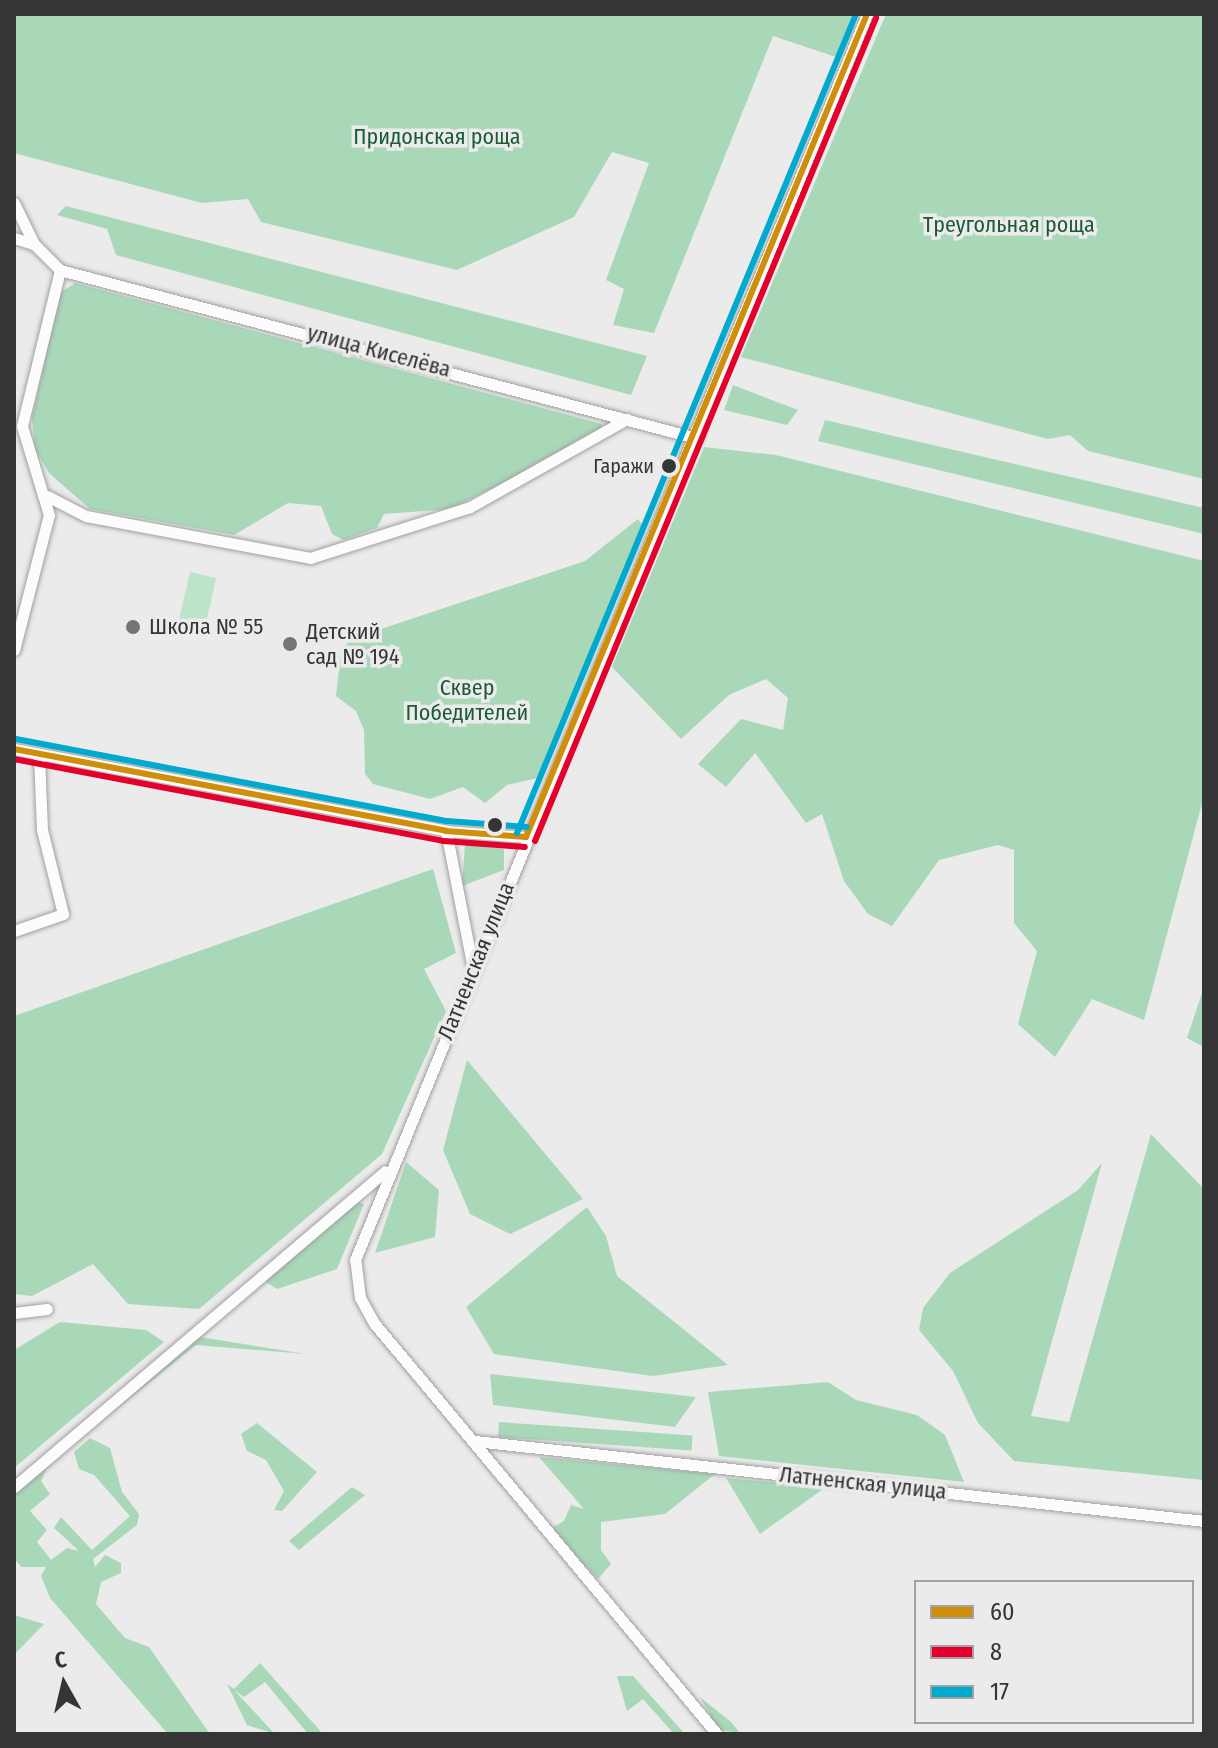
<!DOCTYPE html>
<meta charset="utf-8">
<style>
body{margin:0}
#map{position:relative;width:1218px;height:1748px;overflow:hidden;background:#ebebec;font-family:"Fira Sans Condensed",sans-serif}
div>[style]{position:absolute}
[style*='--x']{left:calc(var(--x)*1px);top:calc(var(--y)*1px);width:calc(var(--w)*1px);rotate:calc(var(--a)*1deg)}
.green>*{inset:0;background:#bce4c9;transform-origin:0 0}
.forest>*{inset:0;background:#a9d8b9;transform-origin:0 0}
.roads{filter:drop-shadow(0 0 2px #a0a0a1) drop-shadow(0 0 2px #a0a0a1)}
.minor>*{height:11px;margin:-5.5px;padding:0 5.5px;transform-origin:5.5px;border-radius:5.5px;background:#fcfcfc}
.bus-1>*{height:6px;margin:-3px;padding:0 3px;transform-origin:3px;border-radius:3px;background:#d08f0b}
.bus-2>*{height:6px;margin:-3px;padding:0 3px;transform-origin:3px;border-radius:3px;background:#e4002b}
.bus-3>*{height:6px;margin:-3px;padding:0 3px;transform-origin:3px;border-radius:3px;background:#00a9ce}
.dots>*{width:22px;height:22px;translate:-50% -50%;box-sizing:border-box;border:4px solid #ebebec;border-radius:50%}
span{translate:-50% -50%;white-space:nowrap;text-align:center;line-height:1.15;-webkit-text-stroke:7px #ebebec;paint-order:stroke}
.bus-label{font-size:20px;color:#353535}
.right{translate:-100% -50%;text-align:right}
.park-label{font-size:22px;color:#1b5a35}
.street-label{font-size:22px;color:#353535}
.poi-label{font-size:22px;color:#353535}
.left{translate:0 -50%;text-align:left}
.frame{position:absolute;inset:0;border:16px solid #353535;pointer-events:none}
.legend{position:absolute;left:914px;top:1580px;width:280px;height:144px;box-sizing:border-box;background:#ebebec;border:2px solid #a2a2a3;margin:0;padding:10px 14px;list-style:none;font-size:24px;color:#353535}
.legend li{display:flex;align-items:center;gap:16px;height:40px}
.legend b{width:40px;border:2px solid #a2a2a3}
.north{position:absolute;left:24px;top:1644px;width:80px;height:80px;-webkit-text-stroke:6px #ebebec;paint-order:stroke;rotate:352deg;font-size:22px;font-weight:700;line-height:32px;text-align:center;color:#353535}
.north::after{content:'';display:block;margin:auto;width:28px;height:36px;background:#353535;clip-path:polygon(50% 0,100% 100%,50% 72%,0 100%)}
</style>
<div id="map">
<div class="green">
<div style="left:190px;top:572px;width:27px;height:49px;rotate:13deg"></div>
</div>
<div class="forest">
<div style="clip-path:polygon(14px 14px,854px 14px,836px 57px,773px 36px,654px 333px,613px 325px,624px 289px,606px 280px,649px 163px,612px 152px,574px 217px,457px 270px,261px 222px,248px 199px,202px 203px,14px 153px)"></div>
<div style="clip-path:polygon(886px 14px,1204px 14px,1204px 479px,1088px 451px,1070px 435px,1048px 439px,741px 357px)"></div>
<div style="clip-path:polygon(66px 206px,647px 356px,631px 395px,116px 255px,107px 229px,57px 215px)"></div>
<div style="clip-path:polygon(75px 283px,602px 424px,602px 434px,450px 509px,384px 514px,377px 528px,344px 540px,332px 534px,321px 506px,288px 503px,234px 535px,90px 509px,49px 473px,35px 449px,32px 418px,60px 293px)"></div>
<div style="clip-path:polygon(733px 385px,798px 410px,787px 425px,724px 410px)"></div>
<div style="clip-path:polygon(825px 420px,1204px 508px,1204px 534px,818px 441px)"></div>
<div style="clip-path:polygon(704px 447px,776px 455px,1204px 561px,1204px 796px,1144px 1020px,1092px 999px,1055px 1057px,1018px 1024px,1037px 951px,1014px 923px,1014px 850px,998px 845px,939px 860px,892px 926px,868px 914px,844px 881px,822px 814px,806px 823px,755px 753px,726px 787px,698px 764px,741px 719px,783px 730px,788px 698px,766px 679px,729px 695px,681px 739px,612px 667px)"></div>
<div style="clip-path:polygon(638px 519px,643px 526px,542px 777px,507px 785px,485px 803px,463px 787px,430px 799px,373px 784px,365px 774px,364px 730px,356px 711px,336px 696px,341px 649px,354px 638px,585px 561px)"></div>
<div style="clip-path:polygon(465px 843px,504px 849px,504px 870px,462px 886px)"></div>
<div style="clip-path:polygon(433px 869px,456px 953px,424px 969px,446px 1011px,382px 1154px,199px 1309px,128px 1304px,93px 1264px,32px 1296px,14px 1294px,14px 1016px)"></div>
<div style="clip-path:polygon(1204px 987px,1204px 1047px,1187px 1038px)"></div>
<div style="clip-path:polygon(467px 1060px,583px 1199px,510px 1234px,470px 1214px,443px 1150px)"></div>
<div style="clip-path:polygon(1151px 1134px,1204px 1189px,1204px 1480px,1014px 1461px,978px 1423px,953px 1371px,919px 1330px,923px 1308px,950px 1273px,1078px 1190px,1102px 1163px,1031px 1416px,1069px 1422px)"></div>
<div style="clip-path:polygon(406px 1162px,439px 1190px,435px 1237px,375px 1253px)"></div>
<div style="clip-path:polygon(353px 1201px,364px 1204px,337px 1269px,277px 1289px,264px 1281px)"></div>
<div style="clip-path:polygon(587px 1207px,606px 1236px,617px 1276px,728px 1365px,653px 1376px,494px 1354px,466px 1307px)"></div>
<div style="clip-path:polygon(60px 1322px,146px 1330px,164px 1342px,14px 1468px,14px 1350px)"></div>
<div style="clip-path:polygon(194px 1336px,306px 1354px,196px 1345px,62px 1453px)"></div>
<div style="clip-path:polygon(490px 1374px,696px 1397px,675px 1427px,493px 1405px)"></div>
<div style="clip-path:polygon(828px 1382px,856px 1400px,917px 1415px,945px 1435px,964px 1482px,719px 1456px,708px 1392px)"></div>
<div style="left:499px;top:1422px;width:194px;height:15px;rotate:4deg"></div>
<div style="clip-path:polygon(257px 1423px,317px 1472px,282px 1511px,274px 1510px,284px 1491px,266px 1460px,247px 1451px,241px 1434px)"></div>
<div style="clip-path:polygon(90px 1438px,110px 1448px,122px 1492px,139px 1514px,137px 1525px,93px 1559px,95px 1567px,105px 1555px,121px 1563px,121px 1573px,101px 1582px,96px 1604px,125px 1638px,149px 1647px,210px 1734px,168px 1734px,50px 1598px,41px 1576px,46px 1567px,21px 1567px,14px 1558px,14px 1488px,49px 1464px,41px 1481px,50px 1494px,30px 1511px,47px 1530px,37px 1542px,51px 1560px,67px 1548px,79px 1551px,54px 1528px,61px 1517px,92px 1550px,130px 1516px,94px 1475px,79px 1469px,74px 1452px)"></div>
<div style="clip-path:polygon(539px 1457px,715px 1474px,665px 1514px,601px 1522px,601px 1550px,611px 1564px,598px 1579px,550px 1529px,564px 1521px,571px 1505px,584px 1509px)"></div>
<div style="clip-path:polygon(726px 1478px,826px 1487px,760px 1534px)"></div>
<div style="clip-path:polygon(352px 1487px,365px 1495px,299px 1550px,289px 1541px)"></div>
<div style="clip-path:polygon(14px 1615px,44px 1624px,14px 1655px)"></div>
<div style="clip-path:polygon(260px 1663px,323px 1734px,308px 1734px,265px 1682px,244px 1697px,234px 1690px,275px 1734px,247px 1725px,227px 1684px,234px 1689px)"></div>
<div style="clip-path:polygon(617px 1676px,633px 1676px,685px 1734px,674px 1734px,643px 1699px,627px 1711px)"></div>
<div style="clip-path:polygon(700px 1697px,731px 1722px,741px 1734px,718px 1729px)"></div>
</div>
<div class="roads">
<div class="minor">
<div style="--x:14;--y:203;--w:46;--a:64"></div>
<div style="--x:34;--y:244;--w:37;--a:45"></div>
<div style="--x:60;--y:270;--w:658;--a:14.8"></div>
<div style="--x:14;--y:238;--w:21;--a:17"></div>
<div style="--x:47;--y:496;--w:44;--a:27.1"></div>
<div style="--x:86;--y:516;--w:228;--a:10.6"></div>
<div style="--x:310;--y:558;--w:168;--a:-17.7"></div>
<div style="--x:470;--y:507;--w:180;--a:-29.3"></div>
<div style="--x:14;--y:650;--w:139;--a:-75.5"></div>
<div style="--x:49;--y:515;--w:93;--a:-106.9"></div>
<div style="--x:22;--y:426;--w:161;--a:-76.3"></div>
<div style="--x:14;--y:749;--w:440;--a:10.7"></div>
<div style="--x:446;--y:831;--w:80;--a:4.3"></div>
<div style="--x:446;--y:831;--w:141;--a:78.9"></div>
<div style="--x:14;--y:931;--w:52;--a:-19.1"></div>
<div style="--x:63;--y:914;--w:87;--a:-104"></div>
<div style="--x:42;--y:830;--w:76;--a:-92.3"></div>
<div style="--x:14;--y:1313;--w:33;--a:-7"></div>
<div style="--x:475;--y:1441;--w:733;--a:6.26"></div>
<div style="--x:14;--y:1487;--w:487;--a:-40.4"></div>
<div style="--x:717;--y:1734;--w:535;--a:-129.85"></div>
<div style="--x:374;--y:1323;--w:29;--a:-119"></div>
<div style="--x:360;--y:1298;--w:38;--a:-97"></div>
<div style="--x:355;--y:1260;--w:1347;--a:-67.66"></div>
</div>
</div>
<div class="bus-1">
<div style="--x:14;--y:749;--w:440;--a:10.7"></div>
<div style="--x:446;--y:831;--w:80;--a:4.3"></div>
<div style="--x:526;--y:837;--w:891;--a:-67.49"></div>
</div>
<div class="bus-2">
<div style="--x:14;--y:759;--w:438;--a:10.8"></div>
<div style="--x:444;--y:841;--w:81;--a:4.2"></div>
<div style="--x:535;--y:841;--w:891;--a:-67.49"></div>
</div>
<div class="bus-3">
<div style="--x:16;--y:739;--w:439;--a:10.8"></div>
<div style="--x:447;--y:821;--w:80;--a:4.3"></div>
<div style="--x:517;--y:833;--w:886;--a:-67.51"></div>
</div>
<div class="dots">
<div style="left:669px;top:466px;background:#353535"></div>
<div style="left:133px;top:627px;background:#757575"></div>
<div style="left:290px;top:644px;background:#757575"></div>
<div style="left:495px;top:825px;background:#353535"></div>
</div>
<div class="bus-label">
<span class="right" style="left:654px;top:466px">Гаражи</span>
</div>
<div class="park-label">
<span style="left:437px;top:137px">Придонская роща</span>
<span style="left:1009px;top:225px">Треугольная роща</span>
<span style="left:467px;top:700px">Сквер<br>Победителей</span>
</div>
<div class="street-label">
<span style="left:379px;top:351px;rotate:15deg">улица Киселёва</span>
<span style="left:476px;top:961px;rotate:-68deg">Латненская улица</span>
<span style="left:863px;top:1483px;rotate:6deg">Латненская улица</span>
</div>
<div class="poi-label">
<span class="left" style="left:149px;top:627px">Школа № 55</span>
<span class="left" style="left:306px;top:644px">Детский<br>сад № 194</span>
</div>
<div class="frame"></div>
<ul class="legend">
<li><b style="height:10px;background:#d08f0b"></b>60</li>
<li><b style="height:10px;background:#e4002b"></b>8</li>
<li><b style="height:10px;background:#00a9ce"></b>17</li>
</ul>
<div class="north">С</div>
</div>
